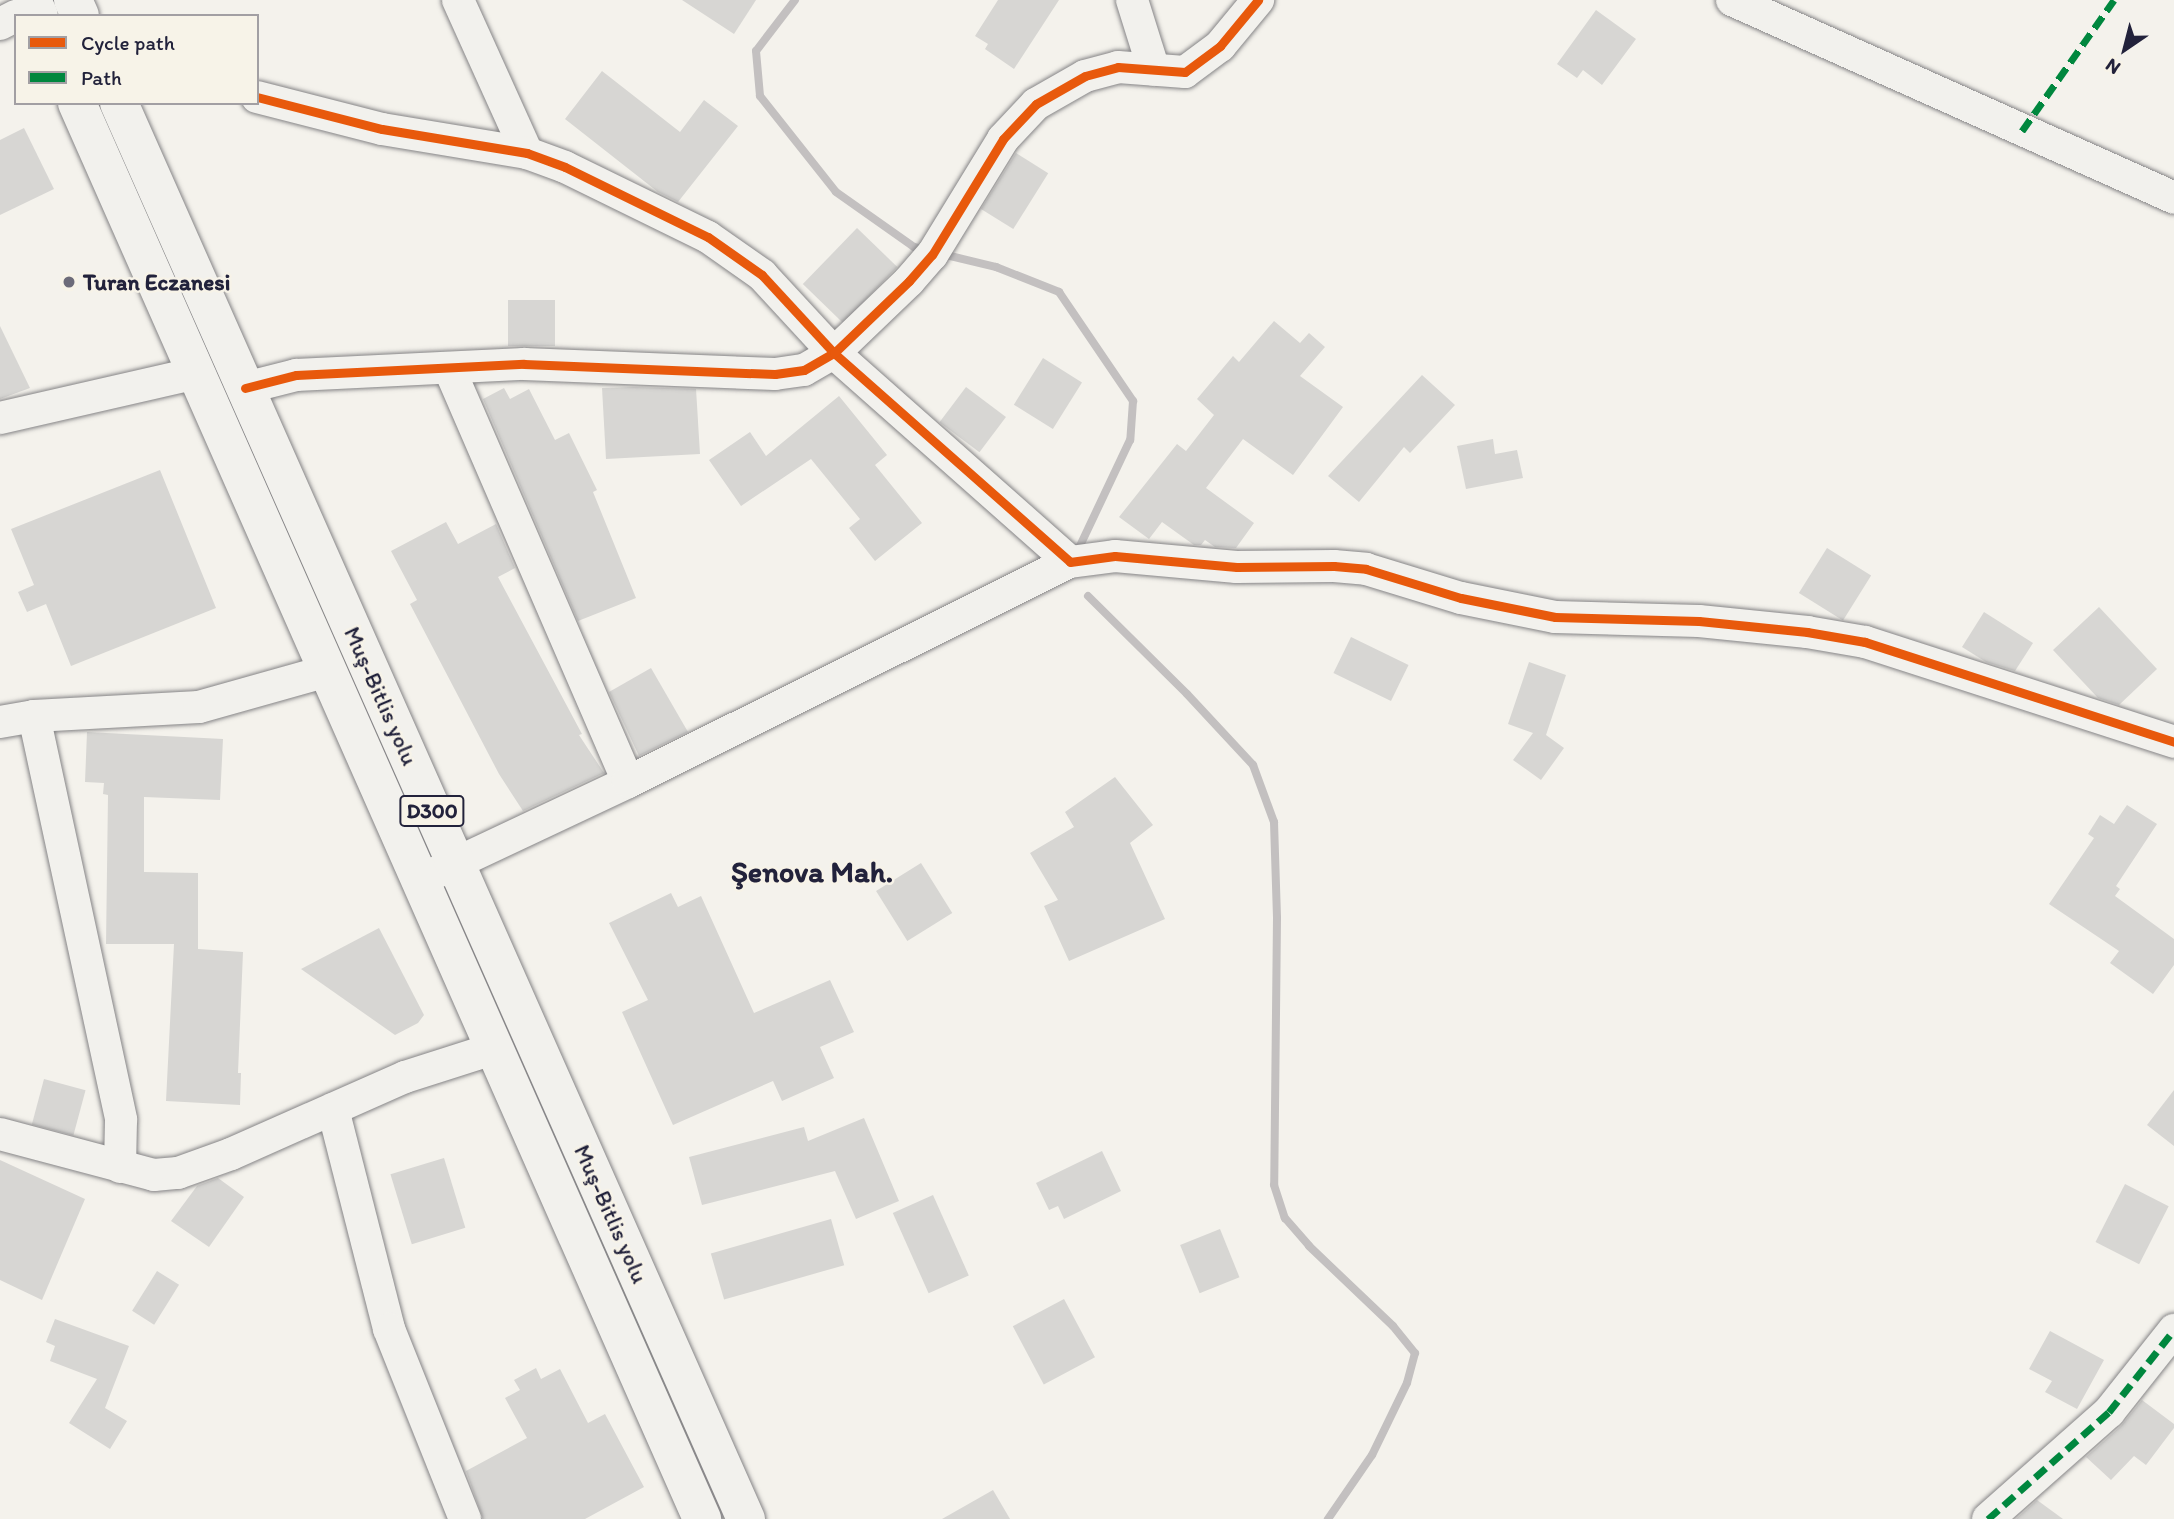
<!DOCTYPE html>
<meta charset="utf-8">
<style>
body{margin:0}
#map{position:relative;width:2174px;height:1519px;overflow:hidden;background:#f4f2ec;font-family:Itim,sans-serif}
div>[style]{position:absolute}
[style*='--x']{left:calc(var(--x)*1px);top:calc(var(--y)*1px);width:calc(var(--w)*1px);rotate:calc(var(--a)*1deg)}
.stream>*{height:8px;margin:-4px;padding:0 4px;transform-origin:4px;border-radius:4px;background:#c3c0c0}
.building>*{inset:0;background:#d7d6d3;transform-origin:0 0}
.roads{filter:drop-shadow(0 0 2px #858486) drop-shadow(0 0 2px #858486)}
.minor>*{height:32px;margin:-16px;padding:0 16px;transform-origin:16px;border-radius:16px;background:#f2f1ed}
.highway>*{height:38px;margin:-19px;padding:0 19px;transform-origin:19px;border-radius:19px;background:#f2f1ed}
.quiet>*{height:7px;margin-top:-3.5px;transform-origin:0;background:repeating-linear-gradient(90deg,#00873e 0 14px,transparent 0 21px)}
.cycleway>*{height:9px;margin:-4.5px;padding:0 4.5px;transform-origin:4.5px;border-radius:4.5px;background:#e8590c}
.dots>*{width:19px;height:19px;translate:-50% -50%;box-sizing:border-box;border:4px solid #f7f3e8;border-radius:50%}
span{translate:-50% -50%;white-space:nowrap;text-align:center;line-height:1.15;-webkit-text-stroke:5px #f7f3e8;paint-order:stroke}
.shield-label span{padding:2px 5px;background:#f7f3e8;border:2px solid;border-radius:5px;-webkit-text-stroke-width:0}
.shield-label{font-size:21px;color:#22223b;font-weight:700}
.poi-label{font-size:23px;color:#22223b;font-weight:700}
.left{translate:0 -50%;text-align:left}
.street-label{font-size:23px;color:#22223b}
.district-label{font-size:30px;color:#22223b;font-weight:700}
.legend{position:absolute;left:14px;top:14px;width:245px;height:91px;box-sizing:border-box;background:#f7f3e8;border:2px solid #a29fa3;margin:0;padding:9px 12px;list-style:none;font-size:21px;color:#22223b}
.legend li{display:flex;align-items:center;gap:14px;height:35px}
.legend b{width:35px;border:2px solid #a29fa3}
.north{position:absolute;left:2090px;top:14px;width:70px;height:70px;-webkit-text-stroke:5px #f7f3e8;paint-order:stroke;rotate:215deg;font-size:19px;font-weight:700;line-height:28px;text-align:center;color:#22223b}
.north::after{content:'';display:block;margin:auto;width:24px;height:32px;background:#22223b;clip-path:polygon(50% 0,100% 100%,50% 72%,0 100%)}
</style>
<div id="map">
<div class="stream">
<div style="--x:795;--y:0;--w:64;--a:127.4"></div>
<div style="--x:756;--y:51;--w:45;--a:84.9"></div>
<div style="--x:760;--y:96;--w:122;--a:51.6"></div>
<div style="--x:836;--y:192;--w:95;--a:35.2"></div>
<div style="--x:914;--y:247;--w:12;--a:14"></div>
<div style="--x:942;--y:254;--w:56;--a:13.5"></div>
<div style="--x:996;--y:267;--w:68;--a:21.6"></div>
<div style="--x:1059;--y:292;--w:132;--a:55.8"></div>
<div style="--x:1133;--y:401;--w:39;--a:94"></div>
<div style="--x:1130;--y:440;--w:119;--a:115.3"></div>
<div style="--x:1088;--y:596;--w:139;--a:44.7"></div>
<div style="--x:1187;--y:694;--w:97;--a:47.1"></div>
<div style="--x:1253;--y:765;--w:61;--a:69.8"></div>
<div style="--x:1274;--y:822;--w:96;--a:88.2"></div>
<div style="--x:1277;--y:918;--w:267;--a:90.6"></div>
<div style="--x:1274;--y:1185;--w:35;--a:72"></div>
<div style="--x:1285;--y:1218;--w:37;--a:49"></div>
<div style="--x:1309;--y:1246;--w:116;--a:43.6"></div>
<div style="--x:1393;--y:1326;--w:35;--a:51"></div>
<div style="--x:1415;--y:1353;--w:31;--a:105"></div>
<div style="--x:1407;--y:1383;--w:80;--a:115.9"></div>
<div style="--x:1372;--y:1455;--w:78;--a:124.5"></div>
</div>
<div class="building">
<div style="clip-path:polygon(682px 0,756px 0,734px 34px)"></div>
<div style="clip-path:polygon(998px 0,1059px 0,1014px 69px,985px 49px,988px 44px,975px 36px)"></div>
<div style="clip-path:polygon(1596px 10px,1636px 39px,1602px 85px,1583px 70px,1577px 78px,1557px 64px)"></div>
<div style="clip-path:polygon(602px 71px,680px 132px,704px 100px,738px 126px,678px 202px,658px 192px,565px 119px)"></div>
<div style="clip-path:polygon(24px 128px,54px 189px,0 215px,0 140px)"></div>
<div style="left:1016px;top:153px;width:38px;height:66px;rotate:32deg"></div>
<div style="left:857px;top:228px;width:56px;height:78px;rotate:44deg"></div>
<div style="left:508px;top:300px;width:47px;height:46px"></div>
<div style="clip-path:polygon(1274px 321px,1300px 343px,1309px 333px,1325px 347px,1300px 376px,1343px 407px,1293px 475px,1243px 439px,1206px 488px,1254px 523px,1236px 548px,1215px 547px,1205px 540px,1201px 545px,1194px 545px,1162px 522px,1149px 539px,1119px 517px,1177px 444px,1186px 451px,1214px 415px,1197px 399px,1233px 356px,1239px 362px)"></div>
<div style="clip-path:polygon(0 326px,30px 388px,0 399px)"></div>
<div style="left:1043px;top:358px;width:46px;height:55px;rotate:32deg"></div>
<div style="clip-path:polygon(1422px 375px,1455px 405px,1410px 453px,1404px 447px,1359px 502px,1328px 476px)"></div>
<div style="clip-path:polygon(633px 387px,696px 389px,700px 454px,606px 459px,602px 388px)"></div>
<div style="left:966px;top:387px;width:50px;height:44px;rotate:37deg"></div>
<div style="clip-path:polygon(504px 388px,510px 399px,529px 389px,555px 440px,569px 433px,597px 490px,593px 492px,636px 598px,578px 621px,483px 399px)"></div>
<div style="clip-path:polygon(839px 396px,887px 455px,875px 465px,922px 523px,875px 561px,849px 528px,860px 519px,811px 459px,741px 506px,709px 460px,750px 432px,766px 456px)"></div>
<div style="clip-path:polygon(1493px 439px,1495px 454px,1517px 450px,1523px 478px,1466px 489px,1457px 446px)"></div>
<div style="clip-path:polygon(160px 470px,216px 608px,71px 666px,46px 604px,27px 612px,18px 592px,34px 585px,11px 529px)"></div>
<div style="clip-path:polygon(446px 522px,458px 544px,496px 524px,515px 568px,498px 577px,582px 734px,579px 735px,604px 773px,523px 811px,499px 774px,410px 604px,417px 600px,391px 551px)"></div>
<div style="left:1827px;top:548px;width:52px;height:53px;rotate:32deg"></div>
<div style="clip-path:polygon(2099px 607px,2157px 669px,2119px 705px,2098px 698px,2053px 650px)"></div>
<div style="clip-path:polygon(1984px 612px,2033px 643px,2015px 671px,1986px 662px,1962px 647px)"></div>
<div style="left:1351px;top:637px;width:64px;height:40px;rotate:26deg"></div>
<div style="clip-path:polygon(1529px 662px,1566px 675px,1546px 735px,1564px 748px,1541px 780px,1513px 760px,1533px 733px,1508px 724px)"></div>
<div style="clip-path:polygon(651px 668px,688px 732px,639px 756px,609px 692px)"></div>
<div style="clip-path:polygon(87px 732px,223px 739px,220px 800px,144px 797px,144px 872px,198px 873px,198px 949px,243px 952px,238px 1073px,241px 1073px,240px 1105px,166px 1101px,174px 944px,106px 944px,108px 795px,103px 794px,104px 783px,85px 782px)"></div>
<div style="clip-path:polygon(1115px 777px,1153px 825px,1130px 843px,1165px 919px,1069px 961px,1044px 906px,1058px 900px,1030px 853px,1074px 827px,1065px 812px)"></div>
<div style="clip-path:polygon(2127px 805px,2157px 824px,2116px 886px,2120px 889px,2115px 896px,2174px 939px,2174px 965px,2153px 994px,2110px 963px,2119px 951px,2049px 904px,2094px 838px,2088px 834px,2100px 815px,2114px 824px)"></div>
<div style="left:921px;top:863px;width:59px;height:53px;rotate:58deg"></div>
<div style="clip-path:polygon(671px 893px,678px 907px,701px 896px,754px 1013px,830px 980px,854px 1032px,820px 1047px,834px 1078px,782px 1101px,773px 1081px,673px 1125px,622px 1012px,648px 1000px,609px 923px)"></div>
<div style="clip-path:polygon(379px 928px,424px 1015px,418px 1023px,395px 1035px,301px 969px)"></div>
<div style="left:44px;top:1079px;width:43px;height:47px;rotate:15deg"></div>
<div style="clip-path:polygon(2174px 1090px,2174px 1146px,2147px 1125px)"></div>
<div style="clip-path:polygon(864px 1118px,899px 1201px,856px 1219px,835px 1171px,702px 1205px,689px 1157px,804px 1127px,808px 1141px)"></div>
<div style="clip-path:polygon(1102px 1151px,1121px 1191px,1064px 1219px,1058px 1206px,1049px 1210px,1036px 1183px)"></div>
<div style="left:444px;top:1158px;width:73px;height:56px;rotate:73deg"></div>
<div style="clip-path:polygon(0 1160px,85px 1199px,42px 1300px,0 1280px)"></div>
<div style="clip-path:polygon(218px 1178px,244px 1197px,209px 1247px,171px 1221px,197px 1186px)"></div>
<div style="left:2125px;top:1184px;width:49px;height:65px;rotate:27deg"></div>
<div style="left:933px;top:1195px;width:88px;height:44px;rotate:66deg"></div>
<div style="left:831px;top:1219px;width:48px;height:125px;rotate:74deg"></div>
<div style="left:1220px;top:1229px;width:52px;height:43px;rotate:68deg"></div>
<div style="left:157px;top:1271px;width:26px;height:47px;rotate:32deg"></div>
<div style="left:1064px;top:1299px;width:66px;height:58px;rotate:62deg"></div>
<div style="clip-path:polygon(55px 1319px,129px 1346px,105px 1408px,127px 1421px,110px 1449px,69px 1423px,97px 1379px,50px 1361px,55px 1346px,46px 1342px)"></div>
<div style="clip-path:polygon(2050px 1331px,2104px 1360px,2077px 1409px,2045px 1392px,2052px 1381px,2029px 1369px)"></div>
<div style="clip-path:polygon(536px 1368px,541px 1379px,560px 1369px,588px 1423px,605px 1414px,644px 1487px,585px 1519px,483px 1519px,466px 1471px,527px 1438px,505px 1398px,520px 1390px,514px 1380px)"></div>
<div style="clip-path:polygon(2142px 1400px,2174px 1424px,2174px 1428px,2146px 1465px,2134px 1456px,2111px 1480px,2086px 1457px,2121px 1426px)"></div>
<div style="clip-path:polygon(993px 1490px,1010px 1519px,942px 1519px)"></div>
<div style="clip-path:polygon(2037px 1500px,2063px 1519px,2016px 1519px)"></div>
</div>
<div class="roads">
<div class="minor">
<div style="--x:458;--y:0;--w:168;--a:65.7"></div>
<div style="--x:1132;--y:0;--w:73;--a:72.6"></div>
<div style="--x:1732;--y:0;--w:484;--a:24.1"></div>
<div style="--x:0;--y:24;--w:18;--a:-27"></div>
<div style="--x:257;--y:97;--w:129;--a:14.4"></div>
<div style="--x:382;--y:129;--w:147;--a:9.4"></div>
<div style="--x:527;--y:153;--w:40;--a:20.2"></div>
<div style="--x:565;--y:167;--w:159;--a:26.1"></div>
<div style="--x:708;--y:237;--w:66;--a:35.1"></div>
<div style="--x:762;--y:275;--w:106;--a:47.3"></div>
<div style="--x:834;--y:353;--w:315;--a:41.5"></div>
<div style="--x:1070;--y:562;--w:45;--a:-7.6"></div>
<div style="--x:1115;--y:556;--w:122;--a:5.2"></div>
<div style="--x:1237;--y:567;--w:97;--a:-0.6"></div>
<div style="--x:1334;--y:566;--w:32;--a:5"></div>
<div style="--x:1366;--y:569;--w:99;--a:17"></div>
<div style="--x:1461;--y:598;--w:96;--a:11.4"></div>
<div style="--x:1555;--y:617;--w:144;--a:1.6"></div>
<div style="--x:1699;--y:621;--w:109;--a:5.8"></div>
<div style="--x:1807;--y:632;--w:59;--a:9.8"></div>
<div style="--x:1865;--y:642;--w:325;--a:17.9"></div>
<div style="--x:449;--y:368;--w:451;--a:66.6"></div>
<div style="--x:245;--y:388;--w:53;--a:-14.3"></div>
<div style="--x:296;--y:375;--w:228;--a:-2.8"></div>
<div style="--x:524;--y:364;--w:251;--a:2.3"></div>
<div style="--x:775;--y:374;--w:29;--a:-8"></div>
<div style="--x:804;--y:370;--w:34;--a:-30"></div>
<div style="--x:834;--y:353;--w:104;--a:-43.8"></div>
<div style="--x:909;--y:281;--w:35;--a:-49"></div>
<div style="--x:932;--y:255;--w:136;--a:-58.5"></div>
<div style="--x:1003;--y:139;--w:48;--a:-46.7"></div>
<div style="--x:1036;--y:104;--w:56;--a:-29.7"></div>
<div style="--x:1085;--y:76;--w:34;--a:-15"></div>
<div style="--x:1118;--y:67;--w:67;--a:4.3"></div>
<div style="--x:1185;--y:72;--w:44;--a:-36.6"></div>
<div style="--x:1220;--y:46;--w:60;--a:-50.4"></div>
<div style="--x:0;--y:418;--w:201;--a:-12.9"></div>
<div style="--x:34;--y:716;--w:413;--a:77.8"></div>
<div style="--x:121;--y:1120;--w:47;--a:91.2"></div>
<div style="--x:0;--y:722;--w:35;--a:-10"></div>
<div style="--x:34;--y:716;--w:165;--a:-3.1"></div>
<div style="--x:199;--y:707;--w:133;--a:-15.7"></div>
<div style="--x:435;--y:873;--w:213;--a:-25.2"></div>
<div style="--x:628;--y:782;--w:494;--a:-26.5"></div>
<div style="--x:333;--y:1109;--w:227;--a:75.7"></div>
<div style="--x:389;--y:1329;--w:205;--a:68.2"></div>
<div style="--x:0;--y:1134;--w:159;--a:14.9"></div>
<div style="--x:154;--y:1175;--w:24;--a:-5"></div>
<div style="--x:178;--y:1173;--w:56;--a:-19.7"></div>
<div style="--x:231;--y:1154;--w:190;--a:-23.9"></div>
<div style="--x:405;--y:1077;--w:92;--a:-17.7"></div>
<div style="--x:1988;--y:1519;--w:162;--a:-41.5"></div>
<div style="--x:2109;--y:1412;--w:105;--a:-51.6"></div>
</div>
<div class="highway">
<div style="--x:32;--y:0;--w:17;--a:66"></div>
<div style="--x:73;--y:0;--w:17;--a:66"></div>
<div style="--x:77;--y:103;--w:1548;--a:66.18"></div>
<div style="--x:119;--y:103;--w:1549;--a:66.12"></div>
</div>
</div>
<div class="quiet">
<div style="--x:2022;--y:131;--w:160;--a:-54.9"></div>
<div style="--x:1988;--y:1519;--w:162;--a:-41.5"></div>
<div style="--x:2109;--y:1412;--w:105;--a:-51.6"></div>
</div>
<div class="cycleway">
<div style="--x:257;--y:97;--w:129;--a:14.4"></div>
<div style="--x:382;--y:129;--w:147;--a:9.4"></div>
<div style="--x:527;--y:153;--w:40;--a:20.2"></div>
<div style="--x:565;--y:167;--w:159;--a:26.1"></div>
<div style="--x:708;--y:237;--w:66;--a:35.1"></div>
<div style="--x:762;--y:275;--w:106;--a:47.3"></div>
<div style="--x:834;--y:353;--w:315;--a:41.5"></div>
<div style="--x:1070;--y:562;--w:45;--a:-7.6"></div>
<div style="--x:1115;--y:556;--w:122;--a:5.2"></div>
<div style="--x:1237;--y:567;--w:97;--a:-0.6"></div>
<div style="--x:1334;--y:566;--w:32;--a:5"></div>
<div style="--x:1366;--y:569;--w:99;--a:17"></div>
<div style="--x:1461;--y:598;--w:96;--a:11.4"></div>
<div style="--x:1555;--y:617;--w:144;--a:1.6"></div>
<div style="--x:1699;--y:621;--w:109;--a:5.8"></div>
<div style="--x:1807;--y:632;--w:59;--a:9.8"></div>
<div style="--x:1865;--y:642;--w:325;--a:17.9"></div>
<div style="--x:245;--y:388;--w:53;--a:-14.3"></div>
<div style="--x:296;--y:375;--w:228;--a:-2.8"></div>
<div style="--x:524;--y:364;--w:251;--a:2.3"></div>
<div style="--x:775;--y:374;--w:29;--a:-8"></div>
<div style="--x:804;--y:370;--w:34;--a:-30"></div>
<div style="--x:834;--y:353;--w:104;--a:-43.8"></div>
<div style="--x:909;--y:281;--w:35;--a:-49"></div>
<div style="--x:932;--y:255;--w:136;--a:-58.5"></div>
<div style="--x:1003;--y:139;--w:48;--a:-46.7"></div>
<div style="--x:1036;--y:104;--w:56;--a:-29.7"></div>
<div style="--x:1085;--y:76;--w:34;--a:-15"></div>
<div style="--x:1118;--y:67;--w:67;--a:4.3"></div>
<div style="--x:1185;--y:72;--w:44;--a:-36.6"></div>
<div style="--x:1220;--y:46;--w:60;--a:-50.4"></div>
</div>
<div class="dots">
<div style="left:69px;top:282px;background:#6c6b79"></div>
</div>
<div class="shield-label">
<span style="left:432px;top:811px">D300</span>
</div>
<div class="poi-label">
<span class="left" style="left:83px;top:282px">Turan Eczanesi</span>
</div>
<div class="street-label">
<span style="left:381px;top:696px;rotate:66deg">Muş-Bitlis yolu</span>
<span style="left:611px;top:1214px;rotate:66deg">Muş-Bitlis yolu</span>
</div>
<div class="district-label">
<span style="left:812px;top:872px">Şenova Mah.</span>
</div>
<ul class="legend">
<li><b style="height:9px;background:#e8590c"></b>Cycle path</li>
<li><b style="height:9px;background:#00873e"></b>Path</li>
</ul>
<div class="north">N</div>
</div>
